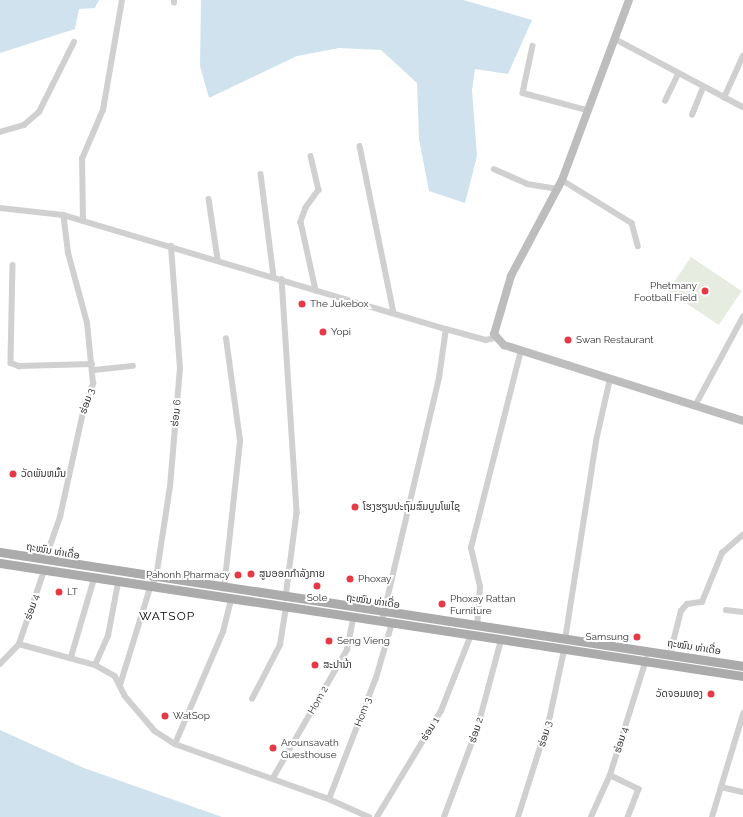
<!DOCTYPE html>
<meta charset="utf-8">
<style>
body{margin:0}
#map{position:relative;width:743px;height:817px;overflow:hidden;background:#fff;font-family:Raleway,"Noto Sans Lao",sans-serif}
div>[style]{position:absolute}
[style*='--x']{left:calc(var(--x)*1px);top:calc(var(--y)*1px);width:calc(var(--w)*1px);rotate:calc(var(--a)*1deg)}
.green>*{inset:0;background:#e6ecdf;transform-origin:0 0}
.water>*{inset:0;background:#cfe2ee}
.street>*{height:5.5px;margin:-2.75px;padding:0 2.75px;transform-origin:2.75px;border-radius:2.75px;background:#d0d0d0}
.secondary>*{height:8px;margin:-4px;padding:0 4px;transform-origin:4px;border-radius:4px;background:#bdbdbd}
.primary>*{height:9px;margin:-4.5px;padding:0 4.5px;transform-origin:4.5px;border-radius:4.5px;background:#ababab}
.dots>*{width:11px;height:11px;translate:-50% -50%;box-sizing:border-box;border:2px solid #fff;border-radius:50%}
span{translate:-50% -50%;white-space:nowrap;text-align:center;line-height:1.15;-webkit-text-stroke:4px #fff;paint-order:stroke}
.poi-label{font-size:10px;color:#333}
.right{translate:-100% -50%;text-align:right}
.left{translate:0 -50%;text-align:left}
.street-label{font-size:10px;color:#333}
.quarter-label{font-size:12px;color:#000;letter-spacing:1px}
</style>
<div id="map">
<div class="green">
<div style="left:691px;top:257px;width:61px;height:41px;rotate:34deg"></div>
</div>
<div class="water">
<div style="clip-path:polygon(0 0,99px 0,95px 8px,79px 9px,75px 29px,0 53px)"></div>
<div style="clip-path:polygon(201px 0,463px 0,532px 20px,508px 74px,475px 69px,472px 90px,477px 156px,465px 203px,429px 191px,419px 139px,417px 83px,381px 50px,339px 48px,297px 56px,209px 98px,200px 66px)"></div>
<div style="clip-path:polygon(0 730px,84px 768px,222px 817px,0 817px)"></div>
</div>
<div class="street">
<div style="--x:174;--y:3;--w:3;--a:-90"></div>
<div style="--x:615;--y:39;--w:145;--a:28"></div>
<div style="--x:533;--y:46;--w:48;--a:102"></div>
<div style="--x:523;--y:93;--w:66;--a:14.9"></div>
<div style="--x:724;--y:98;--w:46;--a:-65.7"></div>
<div style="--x:665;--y:101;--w:30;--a:-64"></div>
<div style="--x:692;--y:115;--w:29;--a:-68"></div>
<div style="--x:0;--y:132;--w:25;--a:-16"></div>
<div style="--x:24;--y:125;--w:20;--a:-41"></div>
<div style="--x:39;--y:112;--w:78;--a:-63.4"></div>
<div style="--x:360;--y:146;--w:170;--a:78.5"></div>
<div style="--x:311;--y:156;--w:35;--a:77"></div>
<div style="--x:319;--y:190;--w:22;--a:126"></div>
<div style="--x:306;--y:208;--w:15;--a:110"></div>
<div style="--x:301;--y:222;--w:70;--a:77.6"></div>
<div style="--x:494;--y:169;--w:36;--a:24"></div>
<div style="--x:527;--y:184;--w:31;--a:9"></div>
<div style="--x:261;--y:174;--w:104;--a:82.8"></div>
<div style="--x:562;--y:180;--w:82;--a:31.6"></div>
<div style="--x:632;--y:223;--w:24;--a:75"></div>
<div style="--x:209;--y:199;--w:61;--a:81.5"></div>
<div style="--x:0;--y:208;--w:63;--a:6.3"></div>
<div style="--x:63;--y:215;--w:400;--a:16.6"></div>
<div style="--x:446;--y:329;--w:41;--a:15.4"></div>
<div style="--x:486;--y:340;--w:9;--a:-13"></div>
<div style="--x:83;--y:221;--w:62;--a:-90.9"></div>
<div style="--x:82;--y:159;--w:53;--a:-66.8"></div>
<div style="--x:103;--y:110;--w:112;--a:-80.2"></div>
<div style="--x:13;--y:265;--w:98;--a:91.2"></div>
<div style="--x:11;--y:363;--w:9;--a:21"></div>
<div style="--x:19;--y:366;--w:73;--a:-1.6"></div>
<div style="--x:282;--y:279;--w:234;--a:86.3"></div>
<div style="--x:297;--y:513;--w:86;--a:97.4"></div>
<div style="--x:94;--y:370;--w:39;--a:-6"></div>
<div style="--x:695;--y:406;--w:101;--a:-61.7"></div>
<div style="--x:45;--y:560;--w:46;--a:-70.8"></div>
<div style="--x:60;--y:517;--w:117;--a:-77.6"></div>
<div style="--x:85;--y:403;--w:21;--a:-67"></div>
<div style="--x:93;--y:384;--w:61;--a:-95.6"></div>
<div style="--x:87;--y:323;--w:73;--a:-105.2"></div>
<div style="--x:68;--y:253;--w:38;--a:-97"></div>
<div style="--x:224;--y:589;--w:149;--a:-83.8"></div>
<div style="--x:240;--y:441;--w:103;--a:-97.8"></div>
<div style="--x:726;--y:610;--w:17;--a:7"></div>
<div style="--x:382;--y:621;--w:250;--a:-76.8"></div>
<div style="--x:439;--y:378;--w:49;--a:-81.9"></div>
<div style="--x:477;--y:627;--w:40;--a:-85.7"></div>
<div style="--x:480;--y:587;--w:40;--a:-103"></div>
<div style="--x:471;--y:548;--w:203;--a:-75.8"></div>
<div style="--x:565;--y:640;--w:201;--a:-81.1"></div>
<div style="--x:596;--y:441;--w:64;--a:-77.3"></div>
<div style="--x:19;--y:644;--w:77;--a:-71.1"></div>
<div style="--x:670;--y:654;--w:44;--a:-75.7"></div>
<div style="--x:681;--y:611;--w:9;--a:-49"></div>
<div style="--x:687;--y:604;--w:15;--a:-8"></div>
<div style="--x:702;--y:602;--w:53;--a:-67.8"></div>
<div style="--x:722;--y:553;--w:28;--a:-41"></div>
<div style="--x:71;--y:657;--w:81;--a:-73.6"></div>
<div style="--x:0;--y:664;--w:28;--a:-46"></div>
<div style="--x:19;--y:644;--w:79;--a:15.4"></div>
<div style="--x:95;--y:665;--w:23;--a:29"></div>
<div style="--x:115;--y:676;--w:22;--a:63"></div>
<div style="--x:125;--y:696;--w:46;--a:49.4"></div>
<div style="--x:155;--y:731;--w:24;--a:33"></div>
<div style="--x:175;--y:744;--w:164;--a:19.7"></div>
<div style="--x:329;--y:799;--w:44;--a:24.2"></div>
<div style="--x:95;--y:665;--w:32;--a:-66"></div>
<div style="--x:108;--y:636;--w:54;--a:-79.3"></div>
<div style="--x:120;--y:685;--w:102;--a:-72.8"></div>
<div style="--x:150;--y:588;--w:12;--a:-59"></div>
<div style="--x:156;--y:578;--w:92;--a:-81.3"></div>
<div style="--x:170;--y:487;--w:118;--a:-85.2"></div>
<div style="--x:180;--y:369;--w:123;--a:-94.2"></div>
<div style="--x:252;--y:699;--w:61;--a:-62.6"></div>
<div style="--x:280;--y:645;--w:37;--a:-81"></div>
<div style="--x:175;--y:744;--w:122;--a:-66.8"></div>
<div style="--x:223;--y:632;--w:33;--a:-76"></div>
<div style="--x:610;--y:775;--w:32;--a:26"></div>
<div style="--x:639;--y:789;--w:30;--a:111"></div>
<div style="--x:273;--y:778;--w:148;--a:-60"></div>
<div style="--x:347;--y:650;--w:33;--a:-79"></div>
<div style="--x:721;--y:787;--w:23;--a:13"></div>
<div style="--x:329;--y:799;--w:130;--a:-68.8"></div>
<div style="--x:376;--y:678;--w:57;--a:-73.8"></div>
<div style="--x:377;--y:817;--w:124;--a:-58.9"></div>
<div style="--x:441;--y:711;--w:82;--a:-68.5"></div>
<div style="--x:444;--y:817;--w:97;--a:-69.5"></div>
<div style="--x:478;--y:726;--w:89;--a:-75"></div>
<div style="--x:518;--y:817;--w:106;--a:-72.4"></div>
<div style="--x:550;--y:716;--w:67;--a:-78"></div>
<div style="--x:591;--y:817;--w:46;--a:-65.7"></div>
<div style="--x:610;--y:775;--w:121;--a:-72.6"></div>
<div style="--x:712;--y:817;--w:108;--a:-73.2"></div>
</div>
<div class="secondary">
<div style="--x:629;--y:0;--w:192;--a:110.4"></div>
<div style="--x:562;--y:180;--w:109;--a:118"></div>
<div style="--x:511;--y:276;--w:60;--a:106.3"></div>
<div style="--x:494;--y:334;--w:15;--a:48"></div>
<div style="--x:504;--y:345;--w:251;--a:17.6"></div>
</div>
<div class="primary">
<div style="--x:0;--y:552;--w:752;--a:8.72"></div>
<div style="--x:0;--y:563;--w:752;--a:8.65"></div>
</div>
<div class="dots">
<div style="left:705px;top:291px;background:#e63946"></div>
<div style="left:302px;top:304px;background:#e63946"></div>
<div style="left:323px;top:332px;background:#e63946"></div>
<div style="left:568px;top:340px;background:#e63946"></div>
<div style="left:13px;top:474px;background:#e63946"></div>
<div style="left:355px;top:507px;background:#e63946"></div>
<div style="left:251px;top:574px;background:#e63946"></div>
<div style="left:238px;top:575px;background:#e63946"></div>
<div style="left:350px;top:579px;background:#e63946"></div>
<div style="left:317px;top:586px;background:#e63946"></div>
<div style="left:59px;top:592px;background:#e63946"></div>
<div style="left:442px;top:604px;background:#e63946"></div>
<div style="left:637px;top:637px;background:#e63946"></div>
<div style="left:329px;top:641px;background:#e63946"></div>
<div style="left:315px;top:665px;background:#e63946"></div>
<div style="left:711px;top:694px;background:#e63946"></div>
<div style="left:165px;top:716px;background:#e63946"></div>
<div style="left:273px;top:748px;background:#e63946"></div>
</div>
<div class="poi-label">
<span class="right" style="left:697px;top:291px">Phetmany<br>Football Field</span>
<span class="left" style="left:310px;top:304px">The Jukebox</span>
<span class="left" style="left:331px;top:332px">Yopi</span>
<span class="left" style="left:576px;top:340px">Swan Restaurant</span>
<span class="left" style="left:21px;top:474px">ວັດພັນຫມັ້ນ</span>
<span class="left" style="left:363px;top:507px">ໂຮງຮຽນປະຖົມສົມບູນໂພໄຊ</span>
<span class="left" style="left:259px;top:574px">ສູນອອກກຳລັງກາຍ</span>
<span class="right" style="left:230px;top:575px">Pahonh Pharmacy</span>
<span class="left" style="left:358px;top:579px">Phoxay</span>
<span class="left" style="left:67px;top:592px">LT</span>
<span style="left:317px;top:598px">Sole</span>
<span class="left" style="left:450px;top:604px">Phoxay Rattan<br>Furniture</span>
<span class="right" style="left:629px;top:637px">Samsung</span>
<span class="left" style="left:337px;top:641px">Seng Vieng</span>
<span class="left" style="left:323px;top:665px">ສະປານ້າ</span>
<span class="right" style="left:703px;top:694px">ວັດຈອມທອງ</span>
<span class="left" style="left:173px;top:716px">WatSop</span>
<span class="left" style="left:281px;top:748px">Arounsavath<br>Guesthouse</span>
</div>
<div class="street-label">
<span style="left:87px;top:401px;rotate:-71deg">ຮ່ອມ 3</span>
<span style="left:176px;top:413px;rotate:-85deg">ຮ່ອມ 6</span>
<span style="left:53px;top:551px;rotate:10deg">ຖະໝົນ ທ່າເດື່ອ</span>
<span style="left:373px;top:601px;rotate:8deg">ຖະໝົນ ທ່າເດື່ອ</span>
<span style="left:32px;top:607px;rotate:-71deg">ຮ່ອມ 4</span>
<span style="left:694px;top:647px;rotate:9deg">ຖະໝົນ ທ່າເດື່ອ</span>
<span style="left:318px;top:700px;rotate:-60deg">Hom 2</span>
<span style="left:363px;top:712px;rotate:-69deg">Hom 3</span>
<span style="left:430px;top:729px;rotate:-58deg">ຮ່ອມ 1</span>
<span style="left:476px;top:730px;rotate:-73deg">ຮ່ອມ 2</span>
<span style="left:545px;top:734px;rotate:-74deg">ຮ່ອມ 3</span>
<span style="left:621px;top:740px;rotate:-73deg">ຮ່ອມ 4</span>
</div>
<div class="quarter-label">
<span style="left:167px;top:617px">WATSOP</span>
</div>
</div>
